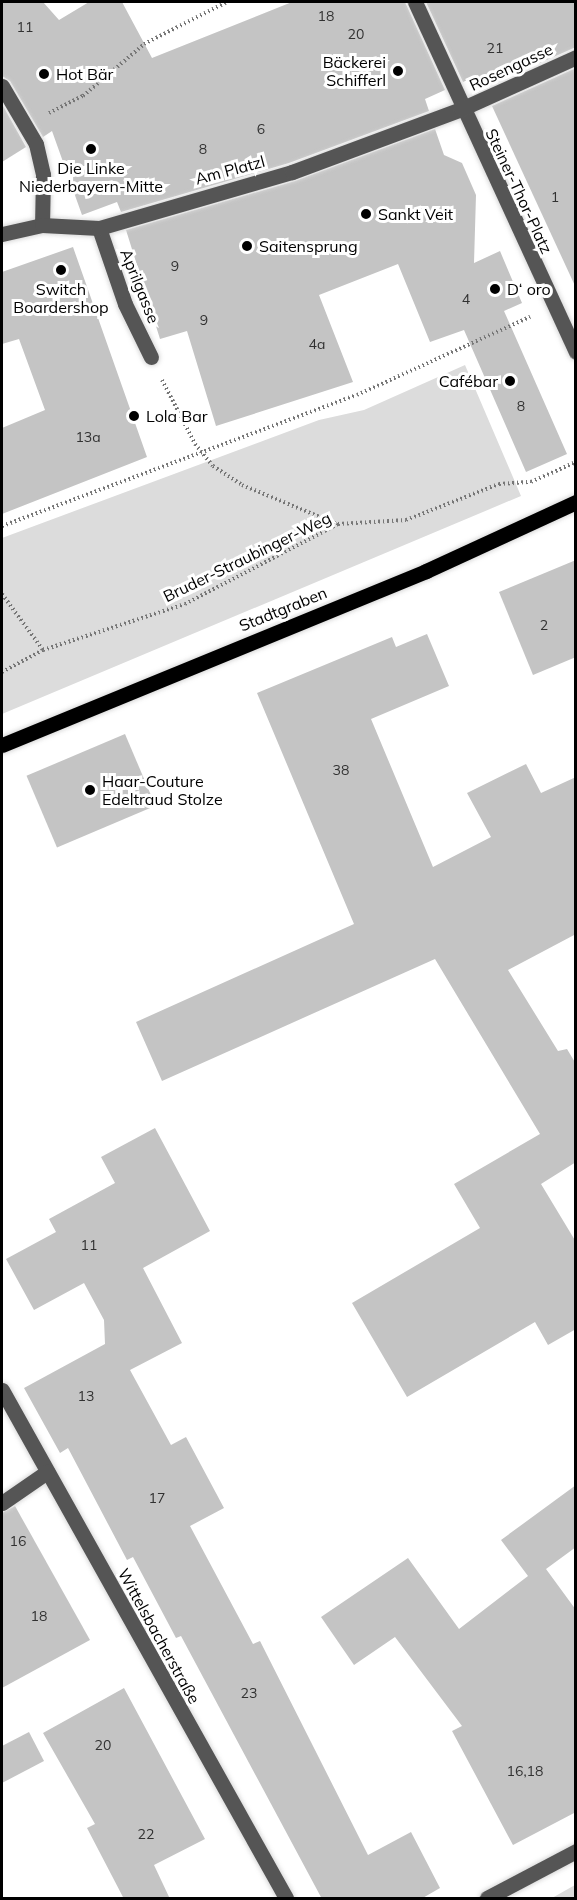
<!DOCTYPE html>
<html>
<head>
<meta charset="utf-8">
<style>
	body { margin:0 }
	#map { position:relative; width:577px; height:1900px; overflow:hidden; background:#fff; font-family:Mulish,sans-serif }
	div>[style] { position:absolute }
	.green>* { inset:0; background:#dcdcdc }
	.building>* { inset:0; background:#c4c4c4; transform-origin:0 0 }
	.path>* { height:4px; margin-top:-2px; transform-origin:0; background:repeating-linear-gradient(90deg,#777 0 1.5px,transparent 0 4.5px) }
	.roads { filter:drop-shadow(0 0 2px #dbdbdb) drop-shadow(0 0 2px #dbdbdb) }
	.minor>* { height:15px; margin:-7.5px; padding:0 7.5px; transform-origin:7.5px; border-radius:7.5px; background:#555 }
	.major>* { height:15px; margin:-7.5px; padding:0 7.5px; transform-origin:7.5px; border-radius:7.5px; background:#000 }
	.dots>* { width:16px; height:16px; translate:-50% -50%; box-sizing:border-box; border:3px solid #fff; border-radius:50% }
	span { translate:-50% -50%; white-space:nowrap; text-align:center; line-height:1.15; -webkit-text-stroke:6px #fff; paint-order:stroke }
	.number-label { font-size:14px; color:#313131 }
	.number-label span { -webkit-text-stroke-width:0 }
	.poi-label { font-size:16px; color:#000 }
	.right { translate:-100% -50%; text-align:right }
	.left { translate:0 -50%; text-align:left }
	.street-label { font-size:16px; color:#000 }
	.frame { position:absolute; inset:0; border:3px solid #000; pointer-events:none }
</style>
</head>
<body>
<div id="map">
	<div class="green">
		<div style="clip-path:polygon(465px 365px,521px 496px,2px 714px,2px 538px,319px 420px,364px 410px)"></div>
		<div style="clip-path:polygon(575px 1885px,575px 1898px,552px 1898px)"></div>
	</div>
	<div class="building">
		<div style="clip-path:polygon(2px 2px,43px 2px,59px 20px,89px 2px,122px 2px,152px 58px,292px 2px,405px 2px,445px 90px,425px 99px,429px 111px,289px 163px,121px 212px,117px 202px,82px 215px,52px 131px,43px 137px,10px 81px,2px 76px)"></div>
		<div style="clip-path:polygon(426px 2px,576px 2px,576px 47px,484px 88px,478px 75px,463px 82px)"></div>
		<div style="clip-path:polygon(576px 68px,576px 288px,492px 106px)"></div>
		<div style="clip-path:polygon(2px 104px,26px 147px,2px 162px)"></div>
		<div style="clip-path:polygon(435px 129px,444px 155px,462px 163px,476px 195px,474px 263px,500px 251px,522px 303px,504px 311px,567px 454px,526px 472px,464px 330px,430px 342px,398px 264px,319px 295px,353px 382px,216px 426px,187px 331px,160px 339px,126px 230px,295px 181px)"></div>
		<div style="clip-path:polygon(73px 247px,147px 457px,2px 514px,2px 428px,45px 410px,19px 339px,2px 344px,2px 272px)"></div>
		<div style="clip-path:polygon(576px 560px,576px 657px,533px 675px,499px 592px)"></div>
		<div style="clip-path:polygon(427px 634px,449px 686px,371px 719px,433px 867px,491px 837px,467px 793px,526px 764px,541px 793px,576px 777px,576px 934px,508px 970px,558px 1051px,567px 1049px,576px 1064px,576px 1162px,541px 1184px,576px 1242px,576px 1329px,548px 1345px,535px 1322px,407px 1397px,352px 1303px,480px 1228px,454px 1184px,540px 1134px,435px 959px,162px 1081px,136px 1022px,354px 924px,257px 693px,392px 637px,396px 647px)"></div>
		<div style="left:125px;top:734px;width:78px;height:107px;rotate:67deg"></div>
		<div style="clip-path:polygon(155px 1128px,210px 1231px,143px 1268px,182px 1343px,130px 1370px,171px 1445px,186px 1437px,224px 1508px,190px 1526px,253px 1644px,260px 1641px,368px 1855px,411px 1832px,440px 1888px,421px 1899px,322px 1899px,181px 1636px,176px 1638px,133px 1557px,127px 1560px,68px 1448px,60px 1453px,24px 1388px,105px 1344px,104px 1320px,84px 1283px,34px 1310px,6px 1259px,56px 1232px,49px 1219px,115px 1183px,101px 1157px)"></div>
		<div style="clip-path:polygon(576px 1485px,576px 1547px,546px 1569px,576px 1610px,576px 1812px,513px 1845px,452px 1731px,462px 1726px,395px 1637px,354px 1665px,321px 1617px,408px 1558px,459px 1629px,528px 1576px,501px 1540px)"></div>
		<div style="clip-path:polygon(15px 1506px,90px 1640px,2px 1688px,2px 1513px)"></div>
		<div style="clip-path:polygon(124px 1688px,205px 1839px,154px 1865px,170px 1899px,124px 1899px,87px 1828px,95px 1824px,43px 1733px)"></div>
		<div style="clip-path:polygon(29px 1732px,44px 1761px,2px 1783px,2px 1746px)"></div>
	</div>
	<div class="path">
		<div style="left:49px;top:113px;width:38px;rotate:-27deg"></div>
		<div style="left:83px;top:96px;width:80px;rotate:-40.4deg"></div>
		<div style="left:144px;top:44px;width:93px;rotate:-26.8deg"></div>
		<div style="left:162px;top:380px;width:72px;rotate:62.7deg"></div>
		<div style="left:195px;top:444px;width:28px;rotate:51deg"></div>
		<div style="left:213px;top:466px;width:35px;rotate:33deg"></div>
		<div style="left:242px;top:485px;width:103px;rotate:22.3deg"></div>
		<div style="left:2px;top:526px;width:378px;rotate:-20.3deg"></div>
		<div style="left:357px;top:395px;width:190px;rotate:-24.3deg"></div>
		<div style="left:2px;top:594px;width:69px;rotate:53.8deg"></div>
		<div style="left:2px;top:672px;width:47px;rotate:-28.2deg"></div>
		<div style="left:43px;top:650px;width:149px;rotate:-17.9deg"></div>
		<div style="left:185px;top:604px;width:173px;rotate:-27.6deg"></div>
		<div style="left:338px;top:524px;width:68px;rotate:-3.4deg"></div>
		<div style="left:406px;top:520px;width:100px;rotate:-21.2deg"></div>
		<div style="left:499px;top:484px;width:32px;rotate:-4deg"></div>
		<div style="left:531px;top:482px;width:49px;rotate:-24deg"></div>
	</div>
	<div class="roads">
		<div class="minor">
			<div style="left:415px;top:2px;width:385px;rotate:65.3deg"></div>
			<div style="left:2px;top:86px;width:67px;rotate:59.6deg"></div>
			<div style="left:36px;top:144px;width:32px;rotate:77deg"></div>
			<div style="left:43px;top:175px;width:50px;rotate:91.1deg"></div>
			<div style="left:99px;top:228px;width:80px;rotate:71.1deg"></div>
			<div style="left:125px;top:304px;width:59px;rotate:63.9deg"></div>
			<div style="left:2px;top:234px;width:41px;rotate:-12.7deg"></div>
			<div style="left:42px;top:225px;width:57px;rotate:3deg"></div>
			<div style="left:99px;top:228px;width:201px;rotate:-16.2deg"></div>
			<div style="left:292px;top:172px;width:180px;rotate:-20.4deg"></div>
			<div style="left:461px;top:109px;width:126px;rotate:-24.3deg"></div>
			<div style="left:2px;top:1390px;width:582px;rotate:60.79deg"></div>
			<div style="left:2px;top:1503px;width:55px;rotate:-34.6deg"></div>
			<div style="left:487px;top:1898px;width:101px;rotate:-27.8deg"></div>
		</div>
		<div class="major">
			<div style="left:2px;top:745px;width:458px;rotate:-22.3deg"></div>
			<div style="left:426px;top:571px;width:165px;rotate:-24.7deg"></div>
		</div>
	</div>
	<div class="dots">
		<div style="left:398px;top:71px;background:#000"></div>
		<div style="left:44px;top:74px;background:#000"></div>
		<div style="left:91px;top:149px;background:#000"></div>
		<div style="left:366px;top:214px;background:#000"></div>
		<div style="left:247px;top:246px;background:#000"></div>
		<div style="left:61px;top:270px;background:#000"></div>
		<div style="left:495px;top:289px;background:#000"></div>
		<div style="left:510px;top:381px;background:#000"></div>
		<div style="left:134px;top:416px;background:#000"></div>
		<div style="left:90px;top:790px;background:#000"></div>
	</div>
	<div class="number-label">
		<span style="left:326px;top:16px">18</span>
		<span style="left:25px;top:27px">11</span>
		<span style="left:356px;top:34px">20</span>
		<span style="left:495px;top:48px">21</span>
		<span style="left:261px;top:129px">6</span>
		<span style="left:203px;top:149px">8</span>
		<span style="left:555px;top:197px">1</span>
		<span style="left:175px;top:266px">9</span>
		<span style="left:466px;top:299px">4</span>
		<span style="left:204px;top:320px">9</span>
		<span style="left:317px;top:344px">4a</span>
		<span style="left:521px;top:406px">8</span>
		<span style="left:88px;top:437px">13a</span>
		<span style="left:544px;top:625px">2</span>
		<span style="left:341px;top:770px">38</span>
		<span style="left:89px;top:1245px">11</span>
		<span style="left:86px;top:1396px">13</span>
		<span style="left:157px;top:1498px">17</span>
		<span style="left:18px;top:1541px">16</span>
		<span style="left:39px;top:1616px">18</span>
		<span style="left:249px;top:1693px">23</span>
		<span style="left:103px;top:1745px">20</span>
		<span style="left:525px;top:1771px">16,18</span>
		<span style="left:146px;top:1834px">22</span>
	</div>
	<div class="poi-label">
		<span class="right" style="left:386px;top:71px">Bäckerei<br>Schifferl</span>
		<span class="left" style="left:56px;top:74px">Hot Bär</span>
		<span style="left:91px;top:177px">Die Linke<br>Niederbayern-Mitte</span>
		<span class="left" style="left:378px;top:214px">Sankt Veit</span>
		<span class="left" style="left:259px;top:246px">Saitensprung</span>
		<span style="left:61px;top:298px">Switch<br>Boardershop</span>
		<span class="left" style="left:507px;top:289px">D‘ oro</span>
		<span class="right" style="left:498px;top:381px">Cafébar</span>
		<span class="left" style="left:146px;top:416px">Lola Bar</span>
		<span class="left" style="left:102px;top:790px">Haar-Couture<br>Edeltraud Stolze</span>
	</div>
	<div class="street-label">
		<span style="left:511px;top:67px;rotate:-25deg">Rosengasse</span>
		<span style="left:230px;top:170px;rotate:-15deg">Am Platzl</span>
		<span style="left:519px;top:191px;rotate:65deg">Steiner-Thor-Platz</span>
		<span style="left:140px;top:286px;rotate:68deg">Aprilgasse</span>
		<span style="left:247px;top:557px;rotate:-26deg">Bruder-Straubinger-Weg</span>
		<span style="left:283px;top:609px;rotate:-22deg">Stadtgraben</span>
		<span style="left:159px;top:1636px;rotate:61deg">Wittelsbacherstraße</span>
	</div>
	<div class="frame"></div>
</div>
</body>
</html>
